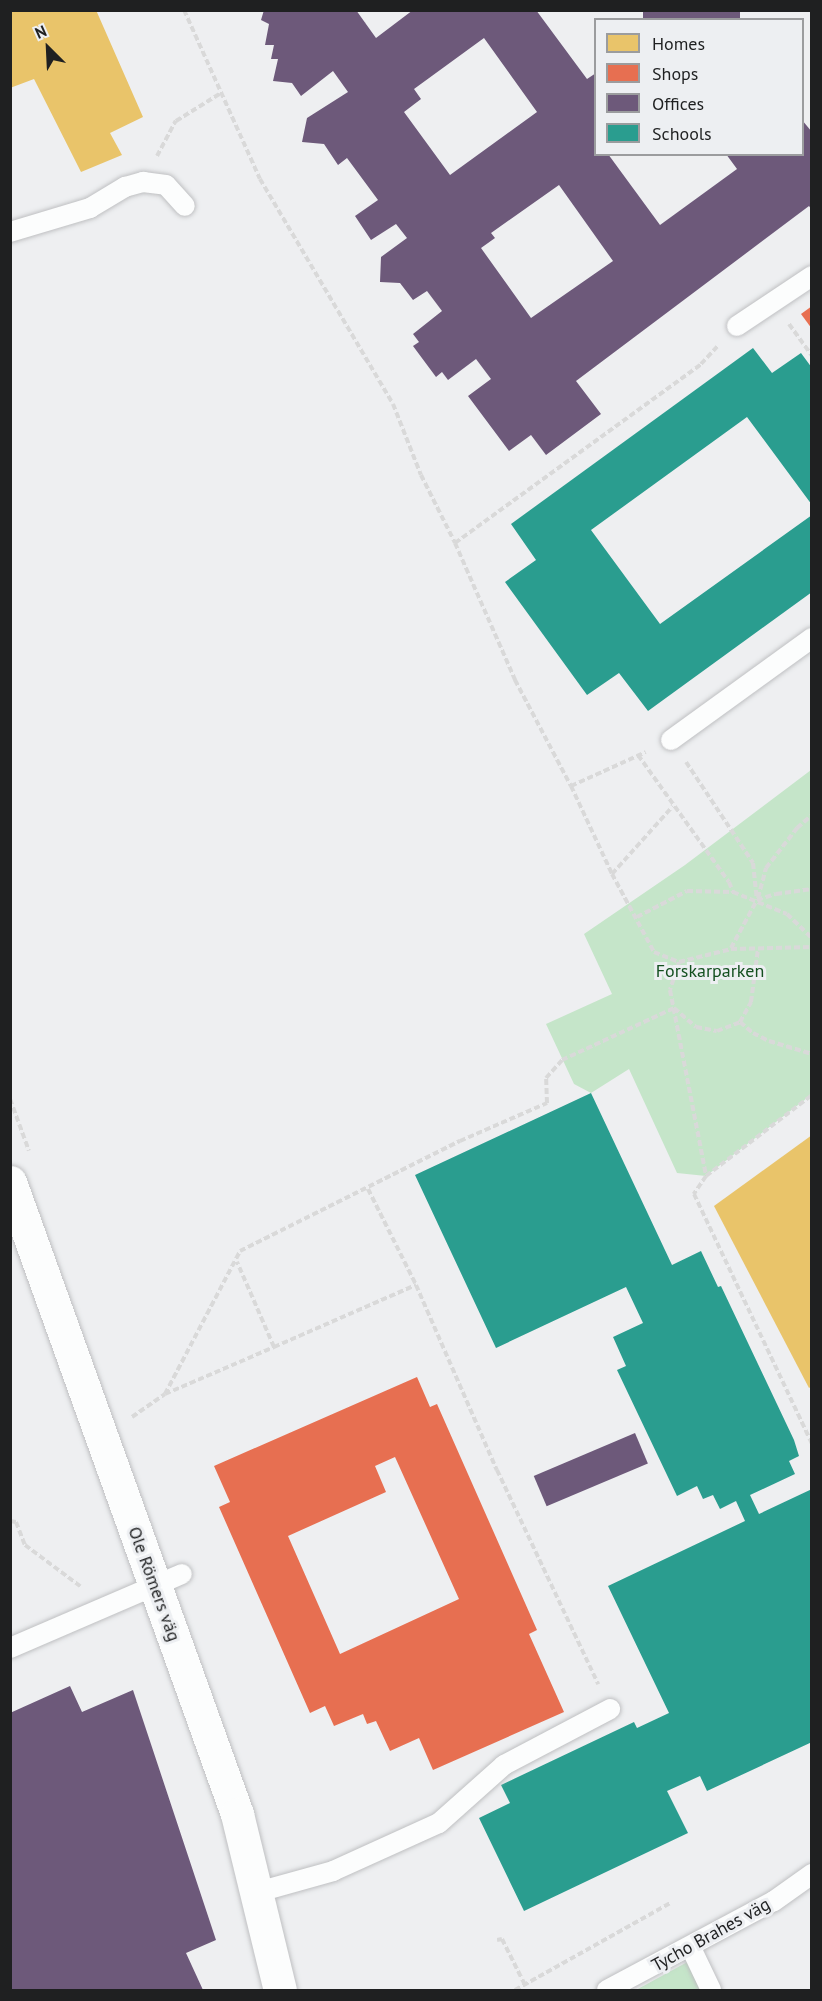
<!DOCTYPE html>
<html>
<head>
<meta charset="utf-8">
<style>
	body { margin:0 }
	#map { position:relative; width:822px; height:2001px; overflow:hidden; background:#eeeff1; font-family:"PT Sans",sans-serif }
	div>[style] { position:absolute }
	.green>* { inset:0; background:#c5e5c9 }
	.homes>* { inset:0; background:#e9c46a }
	.shops>* { inset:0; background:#e76f51 }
	.offices>* { inset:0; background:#6d597a; transform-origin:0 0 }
	.schools>* { inset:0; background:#2a9d8f }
	.path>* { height:4px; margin-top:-2px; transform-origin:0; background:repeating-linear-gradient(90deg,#d9d9d9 0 6px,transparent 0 9px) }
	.roads { filter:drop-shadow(0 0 2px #bfc0c2) drop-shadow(0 0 2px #bfc0c2) }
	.service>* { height:20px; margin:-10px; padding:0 10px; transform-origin:10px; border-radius:10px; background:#fcfdfd }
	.minor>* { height:33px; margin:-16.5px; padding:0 16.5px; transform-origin:16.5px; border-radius:16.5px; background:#fcfdfd }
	span { translate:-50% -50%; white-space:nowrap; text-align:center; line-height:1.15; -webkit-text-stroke:6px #edeff2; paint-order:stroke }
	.park-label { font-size:18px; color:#145020 }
	.street-label { font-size:18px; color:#1f2021 }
	.frame { position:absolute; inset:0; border:12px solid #1f2021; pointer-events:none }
	.legend { position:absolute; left:594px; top:18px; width:210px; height:138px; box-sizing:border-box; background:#edeff2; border:2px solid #9b9c9e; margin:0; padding:8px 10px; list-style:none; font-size:18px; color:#1f2021 }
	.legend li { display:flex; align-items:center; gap:12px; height:30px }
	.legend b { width:30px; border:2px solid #9b9c9e }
	.north { position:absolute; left:18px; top:18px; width:60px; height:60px; -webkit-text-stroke:4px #edeff2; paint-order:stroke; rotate:336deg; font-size:16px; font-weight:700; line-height:24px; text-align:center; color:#1f2021 }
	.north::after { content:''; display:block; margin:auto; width:21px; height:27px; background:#1f2021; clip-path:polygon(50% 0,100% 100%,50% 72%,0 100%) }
</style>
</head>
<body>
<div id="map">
	<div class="green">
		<div style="clip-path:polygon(811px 770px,811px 1095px,706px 1176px,677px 1173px,629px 1069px,591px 1093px,574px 1084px,546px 1024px,612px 994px,584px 934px,685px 865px)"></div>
		<div style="clip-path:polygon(702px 1954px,721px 1990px,636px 1990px)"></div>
	</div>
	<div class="homes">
		<div style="clip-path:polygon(10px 10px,96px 10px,143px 117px,110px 133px,122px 155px,81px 172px,34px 79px,10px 88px)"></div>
		<div style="clip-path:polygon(812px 1135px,812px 1386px,809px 1388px,714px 1206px)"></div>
	</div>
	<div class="shops">
		<div style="clip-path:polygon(812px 306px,812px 329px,801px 314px)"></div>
		<div style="clip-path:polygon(evenodd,417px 1377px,430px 1407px,437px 1404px,537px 1630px,529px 1634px,564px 1712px,433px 1770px,419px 1738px,390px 1751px,376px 1721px,367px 1724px,363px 1714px,334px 1726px,325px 1706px,310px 1713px,219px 1507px,230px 1502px,214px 1466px,417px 1377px,395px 1457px,459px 1599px,340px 1654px,288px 1536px,386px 1492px,375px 1466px,395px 1457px)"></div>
	</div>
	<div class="offices">
		<div style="clip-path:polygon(evenodd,264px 10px,356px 10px,376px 38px,413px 10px,536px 10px,587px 79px,596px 73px,596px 154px,608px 154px,660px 225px,737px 169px,726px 154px,802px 154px,802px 120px,812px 132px,812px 210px,809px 206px,576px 381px,601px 414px,546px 455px,531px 435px,509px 451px,468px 396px,491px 379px,476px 359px,448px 380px,442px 372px,436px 377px,413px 346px,419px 342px,413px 334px,442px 311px,427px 291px,413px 300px,400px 283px,380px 282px,381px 257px,407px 238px,396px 224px,371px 240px,355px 216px,378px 200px,347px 158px,338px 165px,324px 144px,302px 142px,307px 118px,348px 92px,333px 71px,301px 96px,292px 83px,273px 81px,278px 59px,271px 59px,274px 45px,265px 45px,269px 24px,261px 20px,264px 10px,484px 38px,537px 112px,450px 175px,404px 112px,421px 99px,414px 89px,484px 38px,264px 10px,559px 185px,613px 261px,531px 318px,481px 248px,495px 238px,491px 233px,559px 185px)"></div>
		<div style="left:643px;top:10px;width:97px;height:12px"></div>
		<div style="left:635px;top:1433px;width:33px;height:110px;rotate:67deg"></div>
		<div style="clip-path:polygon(70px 1686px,82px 1712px,133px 1690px,216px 1940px,186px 1953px,203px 1990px,10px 1990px,10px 1713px)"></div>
	</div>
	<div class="schools">
		<div style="clip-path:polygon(753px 348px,772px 373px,801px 353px,812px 368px,812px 505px,747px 417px,591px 530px,660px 624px,812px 515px,812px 592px,648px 711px,619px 673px,587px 695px,505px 582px,536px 560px,511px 524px)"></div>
		<div style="clip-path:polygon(591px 1093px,672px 1265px,701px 1251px,718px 1287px,721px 1286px,794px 1440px,799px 1456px,789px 1461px,795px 1474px,750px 1495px,759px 1514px,812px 1489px,812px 1742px,707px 1791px,700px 1776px,667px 1791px,688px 1833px,524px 1911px,479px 1818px,510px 1803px,501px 1785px,634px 1722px,637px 1728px,669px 1713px,608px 1586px,745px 1521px,736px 1501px,720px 1509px,713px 1495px,703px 1499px,697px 1486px,677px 1496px,617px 1370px,626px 1366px,613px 1337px,643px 1323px,626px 1287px,496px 1348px,415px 1175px)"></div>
	</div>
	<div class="path">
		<div style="left:184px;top:10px;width:185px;rotate:65.8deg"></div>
		<div style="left:260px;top:179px;width:261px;rotate:59.4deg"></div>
		<div style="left:393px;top:404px;width:76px;rotate:68.5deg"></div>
		<div style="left:421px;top:475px;width:76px;rotate:63.4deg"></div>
		<div style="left:455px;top:543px;width:150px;rotate:66.3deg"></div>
		<div style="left:515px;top:680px;width:120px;rotate:62.2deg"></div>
		<div style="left:571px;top:786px;width:97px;rotate:65deg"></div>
		<div style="left:612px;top:874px;width:89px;rotate:61.7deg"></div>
		<div style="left:654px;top:952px;width:27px;rotate:22deg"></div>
		<div style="left:679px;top:962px;width:29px;rotate:108deg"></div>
		<div style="left:670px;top:990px;width:189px;rotate:79deg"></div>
		<div style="left:706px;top:1176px;width:22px;rotate:124deg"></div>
		<div style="left:694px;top:1194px;width:276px;rotate:64.7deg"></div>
		<div style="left:157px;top:156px;width:40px;rotate:-62deg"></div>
		<div style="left:176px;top:121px;width:53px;rotate:-31.9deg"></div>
		<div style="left:789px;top:324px;width:39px;rotate:54deg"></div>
		<div style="left:455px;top:543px;width:304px;rotate:-36deg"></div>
		<div style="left:701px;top:364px;width:25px;rotate:-47deg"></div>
		<div style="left:638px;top:755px;width:156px;rotate:54.4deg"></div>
		<div style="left:729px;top:882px;width:11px;rotate:68deg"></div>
		<div style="left:686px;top:762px;width:121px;rotate:56.4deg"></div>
		<div style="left:753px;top:863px;width:37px;rotate:84deg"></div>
		<div style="left:571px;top:786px;width:82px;rotate:-24.4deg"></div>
		<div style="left:612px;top:874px;width:91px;rotate:-48.1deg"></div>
		<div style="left:758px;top:898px;width:31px;rotate:-75deg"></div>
		<div style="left:766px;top:868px;width:51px;rotate:-52.2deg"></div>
		<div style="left:797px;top:828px;width:20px;rotate:-41deg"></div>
		<div style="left:637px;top:917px;width:56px;rotate:-27.5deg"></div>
		<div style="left:687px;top:891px;width:46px;rotate:1.2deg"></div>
		<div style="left:733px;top:892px;width:58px;rotate:22.2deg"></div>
		<div style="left:787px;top:914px;width:35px;rotate:44deg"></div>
		<div style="left:731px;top:948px;width:55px;rotate:-61.6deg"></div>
		<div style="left:757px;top:900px;width:20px;rotate:-18deg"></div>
		<div style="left:776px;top:894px;width:36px;rotate:-8deg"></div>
		<div style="left:679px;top:962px;width:54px;rotate:-14deg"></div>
		<div style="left:731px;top:949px;width:81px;rotate:-1.4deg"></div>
		<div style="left:740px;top:1022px;width:23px;rotate:-61deg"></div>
		<div style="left:751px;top:1002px;width:53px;rotate:-82.5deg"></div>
		<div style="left:10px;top:1099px;width:55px;rotate:69.9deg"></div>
		<div style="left:706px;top:1176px;width:133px;rotate:-37.4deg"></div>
		<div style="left:368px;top:1189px;width:107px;rotate:63.4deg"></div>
		<div style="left:416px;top:1285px;width:202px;rotate:66.4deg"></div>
		<div style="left:497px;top:1470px;width:237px;rotate:64.7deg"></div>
		<div style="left:274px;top:1347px;width:155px;rotate:-23.6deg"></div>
		<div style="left:165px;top:1394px;width:119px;rotate:-23.3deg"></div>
		<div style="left:274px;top:1347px;width:93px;rotate:-113.5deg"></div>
		<div style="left:132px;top:1417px;width:40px;rotate:-34.9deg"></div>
		<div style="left:165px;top:1394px;width:161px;rotate:-62.3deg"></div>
		<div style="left:240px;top:1251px;width:246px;rotate:-26.6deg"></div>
		<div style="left:460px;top:1141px;width:95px;rotate:-23.6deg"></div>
		<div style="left:547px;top:1103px;width:25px;rotate:-92deg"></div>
		<div style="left:546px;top:1078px;width:24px;rotate:-48deg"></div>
		<div style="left:562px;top:1060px;width:123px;rotate:-24.9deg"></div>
		<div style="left:674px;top:1008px;width:29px;rotate:41deg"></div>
		<div style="left:696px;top:1027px;width:21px;rotate:11deg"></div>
		<div style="left:717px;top:1031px;width:25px;rotate:-21deg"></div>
		<div style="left:740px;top:1022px;width:17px;rotate:40deg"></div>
		<div style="left:753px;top:1033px;width:18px;rotate:27deg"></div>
		<div style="left:769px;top:1041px;width:45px;rotate:16.8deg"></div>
		<div style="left:10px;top:1521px;width:6px;rotate:9deg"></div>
		<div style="left:16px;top:1522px;width:25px;rotate:69deg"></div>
		<div style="left:25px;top:1545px;width:69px;rotate:36.7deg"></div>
		<div style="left:497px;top:1940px;width:5px;rotate:-11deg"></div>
		<div style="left:502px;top:1939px;width:51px;rotate:63.4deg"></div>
		<div style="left:515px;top:1990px;width:178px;rotate:-29.3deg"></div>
	</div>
	<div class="roads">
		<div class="service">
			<div style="left:10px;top:232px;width:84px;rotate:-16.7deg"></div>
			<div style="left:90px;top:208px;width:41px;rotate:-31deg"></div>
			<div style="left:125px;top:187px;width:19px;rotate:-16deg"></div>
			<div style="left:143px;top:182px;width:23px;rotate:7deg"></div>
			<div style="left:166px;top:185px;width:28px;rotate:48deg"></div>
			<div style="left:737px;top:326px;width:90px;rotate:-33.7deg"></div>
			<div style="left:671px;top:740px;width:174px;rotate:-35.9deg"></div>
			<div style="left:10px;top:1648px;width:187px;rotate:-23.3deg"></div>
			<div style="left:258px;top:1892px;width:78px;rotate:-15.6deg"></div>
			<div style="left:333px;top:1871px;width:116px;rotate:-24.4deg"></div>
			<div style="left:439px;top:1823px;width:87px;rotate:-41.7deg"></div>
			<div style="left:504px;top:1765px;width:120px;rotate:-27.8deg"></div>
			<div style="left:691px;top:1948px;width:47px;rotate:64.5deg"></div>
			<div style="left:607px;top:1990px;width:189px;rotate:-28.1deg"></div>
			<div style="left:774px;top:1901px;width:47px;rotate:-35.4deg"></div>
		</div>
		<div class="minor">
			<div style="left:10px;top:1182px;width:672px;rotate:70.24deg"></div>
			<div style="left:237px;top:1814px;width:181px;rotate:76.3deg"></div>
		</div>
	</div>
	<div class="park-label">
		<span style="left:710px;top:971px">Forskarparken</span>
	</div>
	<div class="street-label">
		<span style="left:154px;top:1584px;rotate:70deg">Ole Römers väg</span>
		<span style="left:711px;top:1935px;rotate:-29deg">Tycho Brahes väg</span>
	</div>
	<div class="frame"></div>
	<ul class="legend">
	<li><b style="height:16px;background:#e9c46a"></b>Homes</li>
	<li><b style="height:16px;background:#e76f51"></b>Shops</li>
	<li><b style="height:16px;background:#6d597a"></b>Offices</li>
	<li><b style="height:16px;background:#2a9d8f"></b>Schools</li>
	</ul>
	<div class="north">N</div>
</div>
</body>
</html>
